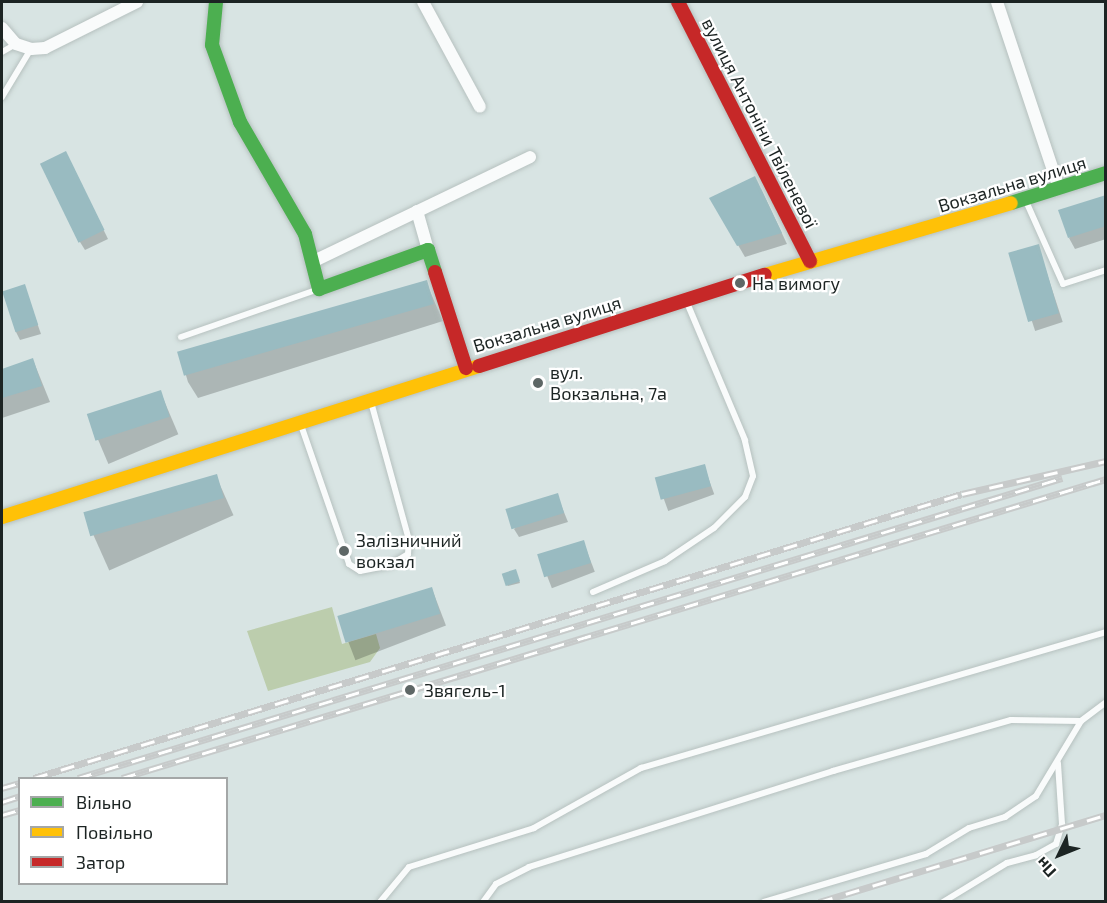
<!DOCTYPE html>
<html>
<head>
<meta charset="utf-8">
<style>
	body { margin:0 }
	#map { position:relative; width:1107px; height:903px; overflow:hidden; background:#d8e4e3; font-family:"Exo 2",sans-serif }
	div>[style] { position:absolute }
	.green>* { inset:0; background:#bccdad }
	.shadow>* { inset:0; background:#0003; transform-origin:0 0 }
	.building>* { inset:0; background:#99bbc1; transform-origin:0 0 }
	.roads { filter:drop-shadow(0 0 2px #b6c1bf) drop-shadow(0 0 2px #b6c1bf) }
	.lane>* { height:6px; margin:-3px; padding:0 3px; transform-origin:3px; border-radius:3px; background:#f9fbfb }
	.street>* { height:12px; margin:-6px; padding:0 6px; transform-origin:6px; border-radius:6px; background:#f9fbfb }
	.fast>* { height:14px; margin:-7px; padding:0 7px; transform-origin:7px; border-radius:7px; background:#4caf50 }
	.slow>* { height:14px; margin:-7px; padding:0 7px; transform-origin:7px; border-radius:7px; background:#ffc107 }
	.jam>* { height:14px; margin:-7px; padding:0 7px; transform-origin:7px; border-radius:7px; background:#c62828 }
	.rail>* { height:7px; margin-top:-3.5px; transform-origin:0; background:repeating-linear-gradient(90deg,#fff 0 14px,#c7caca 0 28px); box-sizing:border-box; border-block:2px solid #c7caca }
	.dots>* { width:16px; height:16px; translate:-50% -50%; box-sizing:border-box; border:3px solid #fff; border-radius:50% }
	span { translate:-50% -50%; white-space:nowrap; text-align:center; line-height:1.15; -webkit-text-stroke:4.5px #fff; paint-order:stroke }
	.street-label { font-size:18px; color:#1c2423 }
	.poi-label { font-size:18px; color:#1c2423 }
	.left { translate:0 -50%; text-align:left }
	.frame { position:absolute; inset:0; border:3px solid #1c2423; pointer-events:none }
	.legend { position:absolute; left:18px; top:777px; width:210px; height:108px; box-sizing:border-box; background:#fff; border:2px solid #a4a7a7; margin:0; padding:8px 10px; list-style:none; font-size:18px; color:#1c2423 }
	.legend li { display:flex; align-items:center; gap:12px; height:30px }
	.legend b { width:30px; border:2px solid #a4a7a7 }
	.north { position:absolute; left:1029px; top:825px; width:60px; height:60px; -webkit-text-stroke:4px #fff; paint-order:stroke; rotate:227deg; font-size:16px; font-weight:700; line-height:24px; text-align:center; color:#1c2423 }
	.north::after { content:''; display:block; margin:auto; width:21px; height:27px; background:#1c2423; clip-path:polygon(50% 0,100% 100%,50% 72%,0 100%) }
</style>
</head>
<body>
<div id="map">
	<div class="green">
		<div style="clip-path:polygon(332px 607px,342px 644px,376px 634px,380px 648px,370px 662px,268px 691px,247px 631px)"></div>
	</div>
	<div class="shadow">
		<div style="clip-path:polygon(70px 161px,108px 239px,85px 250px,80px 242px)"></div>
		<div style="clip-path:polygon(761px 189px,787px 244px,745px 257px,711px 199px)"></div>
		<div style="clip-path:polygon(1106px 196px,1106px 239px,1075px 249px,1069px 238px)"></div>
		<div style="left:1038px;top:246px;width:80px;height:29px;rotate:72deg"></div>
		<div style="clip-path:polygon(426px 282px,443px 321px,198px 398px,188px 382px,181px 359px)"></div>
		<div style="clip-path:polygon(24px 286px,41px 334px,20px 340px,16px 332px)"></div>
		<div style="clip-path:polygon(33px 360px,50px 402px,2px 418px,2px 370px)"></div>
		<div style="left:160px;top:391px;width:47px;height:76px;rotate:67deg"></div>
		<div style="left:704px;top:466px;width:30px;height:49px;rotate:70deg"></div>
		<div style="left:216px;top:476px;width:43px;height:136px;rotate:66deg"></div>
		<div style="clip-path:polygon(557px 495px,568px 522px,519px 537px,514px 529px)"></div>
		<div style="left:583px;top:541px;width:33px;height:46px;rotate:69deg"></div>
		<div style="clip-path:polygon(516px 572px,520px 583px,508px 586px,506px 584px)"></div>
		<div style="left:432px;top:589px;width:39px;height:97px;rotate:69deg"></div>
	</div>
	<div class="building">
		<div style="left:66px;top:151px;width:88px;height:29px;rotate:64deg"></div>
		<div style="clip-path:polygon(755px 176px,782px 233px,737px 246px,709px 198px)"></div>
		<div style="clip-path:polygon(1106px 195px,1106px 226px,1068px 238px,1058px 210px)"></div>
		<div style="left:1039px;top:244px;width:72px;height:32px;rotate:74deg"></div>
		<div style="left:427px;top:280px;width:25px;height:260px;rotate:74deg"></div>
		<div style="left:25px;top:284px;width:43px;height:24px;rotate:72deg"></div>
		<div style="clip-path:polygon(33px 358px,42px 386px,2px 398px,2px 369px)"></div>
		<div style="left:161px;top:390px;width:28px;height:78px;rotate:72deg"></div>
		<div style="left:705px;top:464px;width:23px;height:52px;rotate:75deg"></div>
		<div style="left:217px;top:474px;width:25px;height:139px;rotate:74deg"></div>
		<div style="left:558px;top:493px;width:21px;height:55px;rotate:73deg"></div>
		<div style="left:584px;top:540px;width:24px;height:49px;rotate:73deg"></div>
		<div style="left:516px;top:569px;width:13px;height:15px;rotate:72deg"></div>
		<div style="left:432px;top:587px;width:28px;height:99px;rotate:73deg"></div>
	</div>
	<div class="roads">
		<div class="lane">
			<div style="left:2px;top:52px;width:16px;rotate:-30deg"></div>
			<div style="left:2px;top:97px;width:56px;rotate:-58.9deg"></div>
			<div style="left:1025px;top:199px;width:93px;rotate:65.9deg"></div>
			<div style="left:1063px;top:284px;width:45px;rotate:-18deg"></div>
			<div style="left:181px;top:337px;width:146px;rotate:-19.2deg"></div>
			<div style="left:301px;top:425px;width:147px;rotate:70.9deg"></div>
			<div style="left:349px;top:564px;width:13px;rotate:32deg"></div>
			<div style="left:360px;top:571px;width:31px;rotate:-11deg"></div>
			<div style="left:390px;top:565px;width:21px;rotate:-31deg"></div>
			<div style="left:408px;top:554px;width:14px;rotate:-86deg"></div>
			<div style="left:409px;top:540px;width:143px;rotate:-105.4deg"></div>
			<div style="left:593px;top:592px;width:78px;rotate:-23.3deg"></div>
			<div style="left:665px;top:561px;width:59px;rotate:-34deg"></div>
			<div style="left:714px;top:528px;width:44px;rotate:-45deg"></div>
			<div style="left:745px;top:497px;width:22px;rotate:-69deg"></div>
			<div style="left:753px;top:476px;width:37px;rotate:-103deg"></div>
			<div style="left:745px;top:440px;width:152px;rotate:-112.9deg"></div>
			<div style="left:380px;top:902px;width:45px;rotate:-50.4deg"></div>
			<div style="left:409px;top:867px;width:131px;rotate:-17.3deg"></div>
			<div style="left:534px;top:828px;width:123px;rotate:-29.3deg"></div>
			<div style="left:641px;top:768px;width:484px;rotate:-16.3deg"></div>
			<div style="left:483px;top:902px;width:22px;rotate:-54deg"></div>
			<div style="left:496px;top:884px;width:37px;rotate:-27deg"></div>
			<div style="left:529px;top:867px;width:319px;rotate:-17.5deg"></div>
			<div style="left:833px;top:771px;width:185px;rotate:-16deg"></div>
			<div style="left:1011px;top:720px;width:70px;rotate:0.8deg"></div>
			<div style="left:764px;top:902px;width:169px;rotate:-16.5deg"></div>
			<div style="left:926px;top:854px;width:50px;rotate:-31.2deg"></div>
			<div style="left:969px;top:828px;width:38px;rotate:-17deg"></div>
			<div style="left:1005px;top:817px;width:37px;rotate:-34deg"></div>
			<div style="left:1036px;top:796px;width:87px;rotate:-59deg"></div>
			<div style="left:1081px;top:721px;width:31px;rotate:-37deg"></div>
			<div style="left:943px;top:902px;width:75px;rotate:-31.4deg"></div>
			<div style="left:1007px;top:863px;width:30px;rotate:-15deg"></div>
			<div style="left:1036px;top:855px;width:23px;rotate:-29deg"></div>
			<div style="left:1056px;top:844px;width:21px;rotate:-73deg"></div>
			<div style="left:1062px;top:824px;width:61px;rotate:-93.8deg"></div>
		</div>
		<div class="street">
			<div style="left:423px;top:2px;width:119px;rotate:61.5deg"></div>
			<div style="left:997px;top:2px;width:196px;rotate:71.6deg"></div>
			<div style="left:2px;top:28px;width:21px;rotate:49deg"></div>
			<div style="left:16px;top:44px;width:16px;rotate:18deg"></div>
			<div style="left:31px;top:49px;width:14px;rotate:-4deg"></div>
			<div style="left:45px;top:48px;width:103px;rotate:-26.6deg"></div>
			<div style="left:417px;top:211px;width:41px;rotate:74.2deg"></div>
			<div style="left:312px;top:262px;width:242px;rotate:-25.7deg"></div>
		</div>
		<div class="fast">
			<div style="left:216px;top:2px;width:43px;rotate:95.3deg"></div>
			<div style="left:212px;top:45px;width:82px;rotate:70deg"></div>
			<div style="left:240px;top:122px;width:129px;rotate:59.9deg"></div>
			<div style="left:305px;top:234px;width:57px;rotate:75.7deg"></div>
			<div style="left:319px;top:289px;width:116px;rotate:-19.7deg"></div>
			<div style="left:428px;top:250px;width:23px;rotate:72deg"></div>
			<div style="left:1011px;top:203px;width:100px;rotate:-17.5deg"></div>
		</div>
		<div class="slow">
			<div style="left:765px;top:275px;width:256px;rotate:-16.3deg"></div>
			<div style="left:2px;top:517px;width:500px;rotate:-17.57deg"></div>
		</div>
		<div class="jam">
			<div style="left:678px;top:2px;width:291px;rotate:63deg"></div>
			<div style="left:435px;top:272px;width:101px;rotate:72.1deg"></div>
			<div style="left:479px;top:366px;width:300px;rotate:-17.7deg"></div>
		</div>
	</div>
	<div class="rail">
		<div style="left:34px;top:778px;width:970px;rotate:-17.02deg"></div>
		<div style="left:962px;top:494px;width:148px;rotate:-12.9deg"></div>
		<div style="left:78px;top:778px;width:1029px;rotate:-16.96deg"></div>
		<div style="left:122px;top:778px;width:1028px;rotate:-16.9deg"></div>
		<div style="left:2px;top:788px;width:19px;rotate:-16deg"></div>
		<div style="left:2px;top:802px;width:19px;rotate:-18deg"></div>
		<div style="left:2px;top:815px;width:19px;rotate:-16deg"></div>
		<div style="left:819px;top:902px;width:300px;rotate:-16.9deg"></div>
	</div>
	<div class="dots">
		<div style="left:740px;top:283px;background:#5e6766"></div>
		<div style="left:538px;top:383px;background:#5e6766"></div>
		<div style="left:344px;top:551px;background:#5e6766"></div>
		<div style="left:410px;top:690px;background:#5e6766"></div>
	</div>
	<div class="street-label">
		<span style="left:760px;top:123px;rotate:63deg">вулиця Антоніни Твіленевої</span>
		<span style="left:1012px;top:184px;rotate:-17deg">Вокзальна вулиця</span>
		<span style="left:547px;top:324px;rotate:-17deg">Вокзальна вулиця</span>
	</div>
	<div class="poi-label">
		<span class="left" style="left:752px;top:283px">На вимогу</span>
		<span class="left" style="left:550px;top:383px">вул.<br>Вокзальна, 7а</span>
		<span class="left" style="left:356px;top:551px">Залізничний<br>вокзал</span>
		<span class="left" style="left:424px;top:690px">Звягель-1</span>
	</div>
	<div class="frame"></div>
	<ul class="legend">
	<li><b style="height:8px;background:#4caf50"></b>Вільно</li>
	<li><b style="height:8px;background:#ffc107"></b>Повільно</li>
	<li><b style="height:8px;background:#c62828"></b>Затор</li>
	</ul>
	<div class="north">Пн</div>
</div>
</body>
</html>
